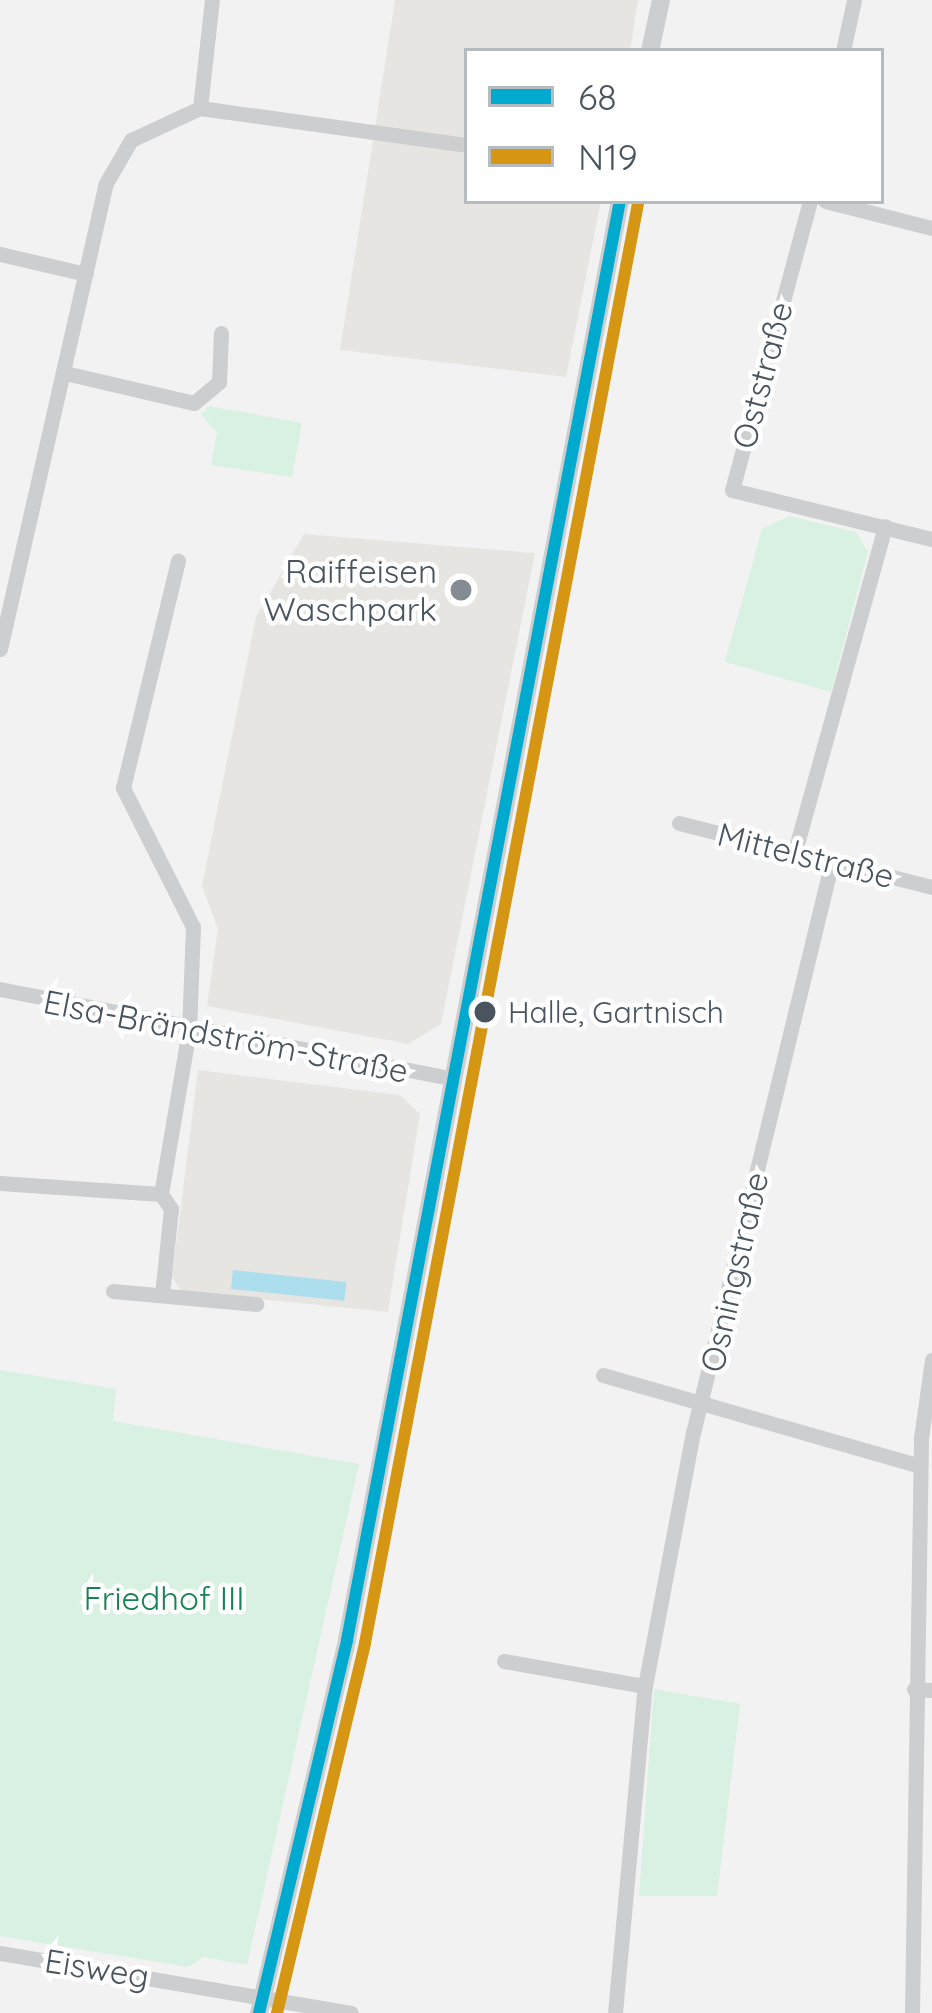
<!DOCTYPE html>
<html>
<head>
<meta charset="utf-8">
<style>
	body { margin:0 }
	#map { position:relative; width:932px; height:2013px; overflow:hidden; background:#f3f2f2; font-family:Quicksand,sans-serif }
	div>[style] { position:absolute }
	.commercial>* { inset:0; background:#e6e5e1 }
	.green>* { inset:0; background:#d8f1e2 }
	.water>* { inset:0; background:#addeee; transform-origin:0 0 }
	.minor>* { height:15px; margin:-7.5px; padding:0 7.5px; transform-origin:7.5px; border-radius:7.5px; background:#ccced0 }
	.tertiary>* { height:18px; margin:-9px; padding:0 9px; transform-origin:9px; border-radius:9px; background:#ccced0 }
	.bus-1>* { height:12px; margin:-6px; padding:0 6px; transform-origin:6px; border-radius:6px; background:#00a9ce }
	.bus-2>* { height:12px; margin:-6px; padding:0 6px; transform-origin:6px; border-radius:6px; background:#d49613 }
	.dots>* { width:33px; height:33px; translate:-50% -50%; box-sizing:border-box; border:6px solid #fff; border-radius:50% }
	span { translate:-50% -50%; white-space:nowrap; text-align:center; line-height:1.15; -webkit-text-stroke:9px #fff; paint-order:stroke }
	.bus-label { font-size:30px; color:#49545f }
	.left { translate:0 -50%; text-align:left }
	.street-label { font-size:33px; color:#49545f }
	.poi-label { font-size:33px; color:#49545f }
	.right { translate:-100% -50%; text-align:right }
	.park-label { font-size:33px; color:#188251 }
	.legend { position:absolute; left:464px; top:48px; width:420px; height:156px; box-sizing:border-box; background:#fff; border:3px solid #b6bbbf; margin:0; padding:15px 21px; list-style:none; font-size:36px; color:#49545f }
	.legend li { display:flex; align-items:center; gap:24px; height:60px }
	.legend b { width:60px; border:3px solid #b6bbbf }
</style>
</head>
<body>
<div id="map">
	<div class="commercial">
		<div style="clip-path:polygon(395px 0,638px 0,630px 51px,467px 51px,467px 201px,601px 201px,566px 377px,340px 350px)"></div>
		<div style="clip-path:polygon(304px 534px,535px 553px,441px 1024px,408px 1044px,207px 1006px,218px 929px,202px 886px,256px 617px)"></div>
		<div style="clip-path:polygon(198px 1070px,400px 1095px,420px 1114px,388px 1312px,181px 1291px,172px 1277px)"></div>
	</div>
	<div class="green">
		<div style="clip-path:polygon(209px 406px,302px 423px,292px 477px,211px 465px,217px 433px,201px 414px)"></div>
		<div style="clip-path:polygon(789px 516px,856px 532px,868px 552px,831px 692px,725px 662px,762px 529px)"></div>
		<div style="clip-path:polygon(0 1370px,116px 1389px,113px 1421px,359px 1464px,247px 1965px,204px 1957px,188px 1967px,0 1936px)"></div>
		<div style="clip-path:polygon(654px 1689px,740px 1704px,717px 1896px,639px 1896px)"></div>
	</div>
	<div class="water">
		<div style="left:233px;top:1270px;width:114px;height:19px;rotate:6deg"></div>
	</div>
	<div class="minor">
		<div style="left:843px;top:51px;width:52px;rotate:-77.8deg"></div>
		<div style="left:200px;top:108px;width:109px;rotate:-83.7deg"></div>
		<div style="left:810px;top:201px;width:299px;rotate:105.1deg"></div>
		<div style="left:732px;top:490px;width:206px;rotate:13.8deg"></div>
		<div style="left:825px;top:201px;width:110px;rotate:14.2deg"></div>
		<div style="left:0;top:254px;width:88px;rotate:13.1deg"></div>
		<div style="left:65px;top:373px;width:132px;rotate:13.1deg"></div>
		<div style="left:194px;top:403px;width:33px;rotate:-40deg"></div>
		<div style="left:219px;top:382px;width:49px;rotate:-87.7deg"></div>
		<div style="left:0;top:649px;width:476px;rotate:-77.2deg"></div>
		<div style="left:105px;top:185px;width:52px;rotate:-60deg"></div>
		<div style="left:131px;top:140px;width:76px;rotate:-24.9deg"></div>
		<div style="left:200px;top:108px;width:270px;rotate:7.9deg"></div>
		<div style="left:679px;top:823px;width:261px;rotate:14.2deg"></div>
		<div style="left:795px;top:851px;width:337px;rotate:-74.5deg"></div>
		<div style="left:0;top:989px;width:462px;rotate:11.2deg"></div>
		<div style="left:0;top:1183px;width:161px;rotate:3.9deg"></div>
		<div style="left:161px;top:1194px;width:165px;rotate:-80.3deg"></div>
		<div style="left:189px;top:1031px;width:104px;rotate:-87.8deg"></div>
		<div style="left:193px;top:927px;width:156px;rotate:-116.7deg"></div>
		<div style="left:123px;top:788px;width:234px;rotate:-76.4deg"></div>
		<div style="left:161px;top:1194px;width:18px;rotate:56deg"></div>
		<div style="left:171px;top:1209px;width:86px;rotate:96deg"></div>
		<div style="left:113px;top:1291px;width:144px;rotate:5.2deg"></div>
		<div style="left:603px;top:1375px;width:330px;rotate:16deg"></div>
		<div style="left:504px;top:1661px;width:143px;rotate:10.1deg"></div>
		<div style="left:914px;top:1689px;width:18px;rotate:3deg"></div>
		<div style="left:0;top:1953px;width:356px;rotate:9.7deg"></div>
		<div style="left:615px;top:2013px;width:328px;rotate:-84.8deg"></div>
		<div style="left:645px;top:1686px;width:258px;rotate:-79.3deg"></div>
		<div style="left:693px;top:1433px;width:589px;rotate:-76.34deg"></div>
		<div style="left:912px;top:2013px;width:575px;rotate:-89.1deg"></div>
		<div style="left:921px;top:1438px;width:79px;rotate:-82deg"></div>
	</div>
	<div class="tertiary">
		<div style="left:650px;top:51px;width:52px;rotate:-77.8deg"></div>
		<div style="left:259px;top:2013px;width:383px;rotate:-76.7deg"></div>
		<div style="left:347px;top:1640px;width:1465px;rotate:-79.26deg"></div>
	</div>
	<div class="bus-1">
		<div style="left:259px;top:2013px;width:383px;rotate:-76.7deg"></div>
		<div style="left:347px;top:1640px;width:1465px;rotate:-79.26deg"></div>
	</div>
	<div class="bus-2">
		<div style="left:277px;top:2013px;width:380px;rotate:-76.6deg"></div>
		<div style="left:365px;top:1643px;width:1465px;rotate:-79.26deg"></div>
	</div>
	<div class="dots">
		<div style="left:461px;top:590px;background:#848b92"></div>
		<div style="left:485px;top:1012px;background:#49545f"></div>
	</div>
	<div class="bus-label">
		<span class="left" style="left:508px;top:1012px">Halle, Gartnisch</span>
	</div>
	<div class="street-label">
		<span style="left:762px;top:375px;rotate:-75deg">Oststraße</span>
		<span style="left:806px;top:855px;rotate:14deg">Mittelstraße</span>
		<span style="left:226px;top:1036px;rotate:11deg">Elsa-Brändström-Straße</span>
		<span style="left:734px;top:1272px;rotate:-77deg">Osningstraße</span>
		<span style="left:97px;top:1968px;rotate:9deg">Eisweg</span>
	</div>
	<div class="poi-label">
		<span class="right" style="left:437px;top:590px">Raiffeisen<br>Waschpark</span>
	</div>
	<div class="park-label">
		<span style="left:164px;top:1598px">Friedhof III</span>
	</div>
	<ul class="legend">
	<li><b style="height:15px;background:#00a9ce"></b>68</li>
	<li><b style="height:15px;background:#d49613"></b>N19</li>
	</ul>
</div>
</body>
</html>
